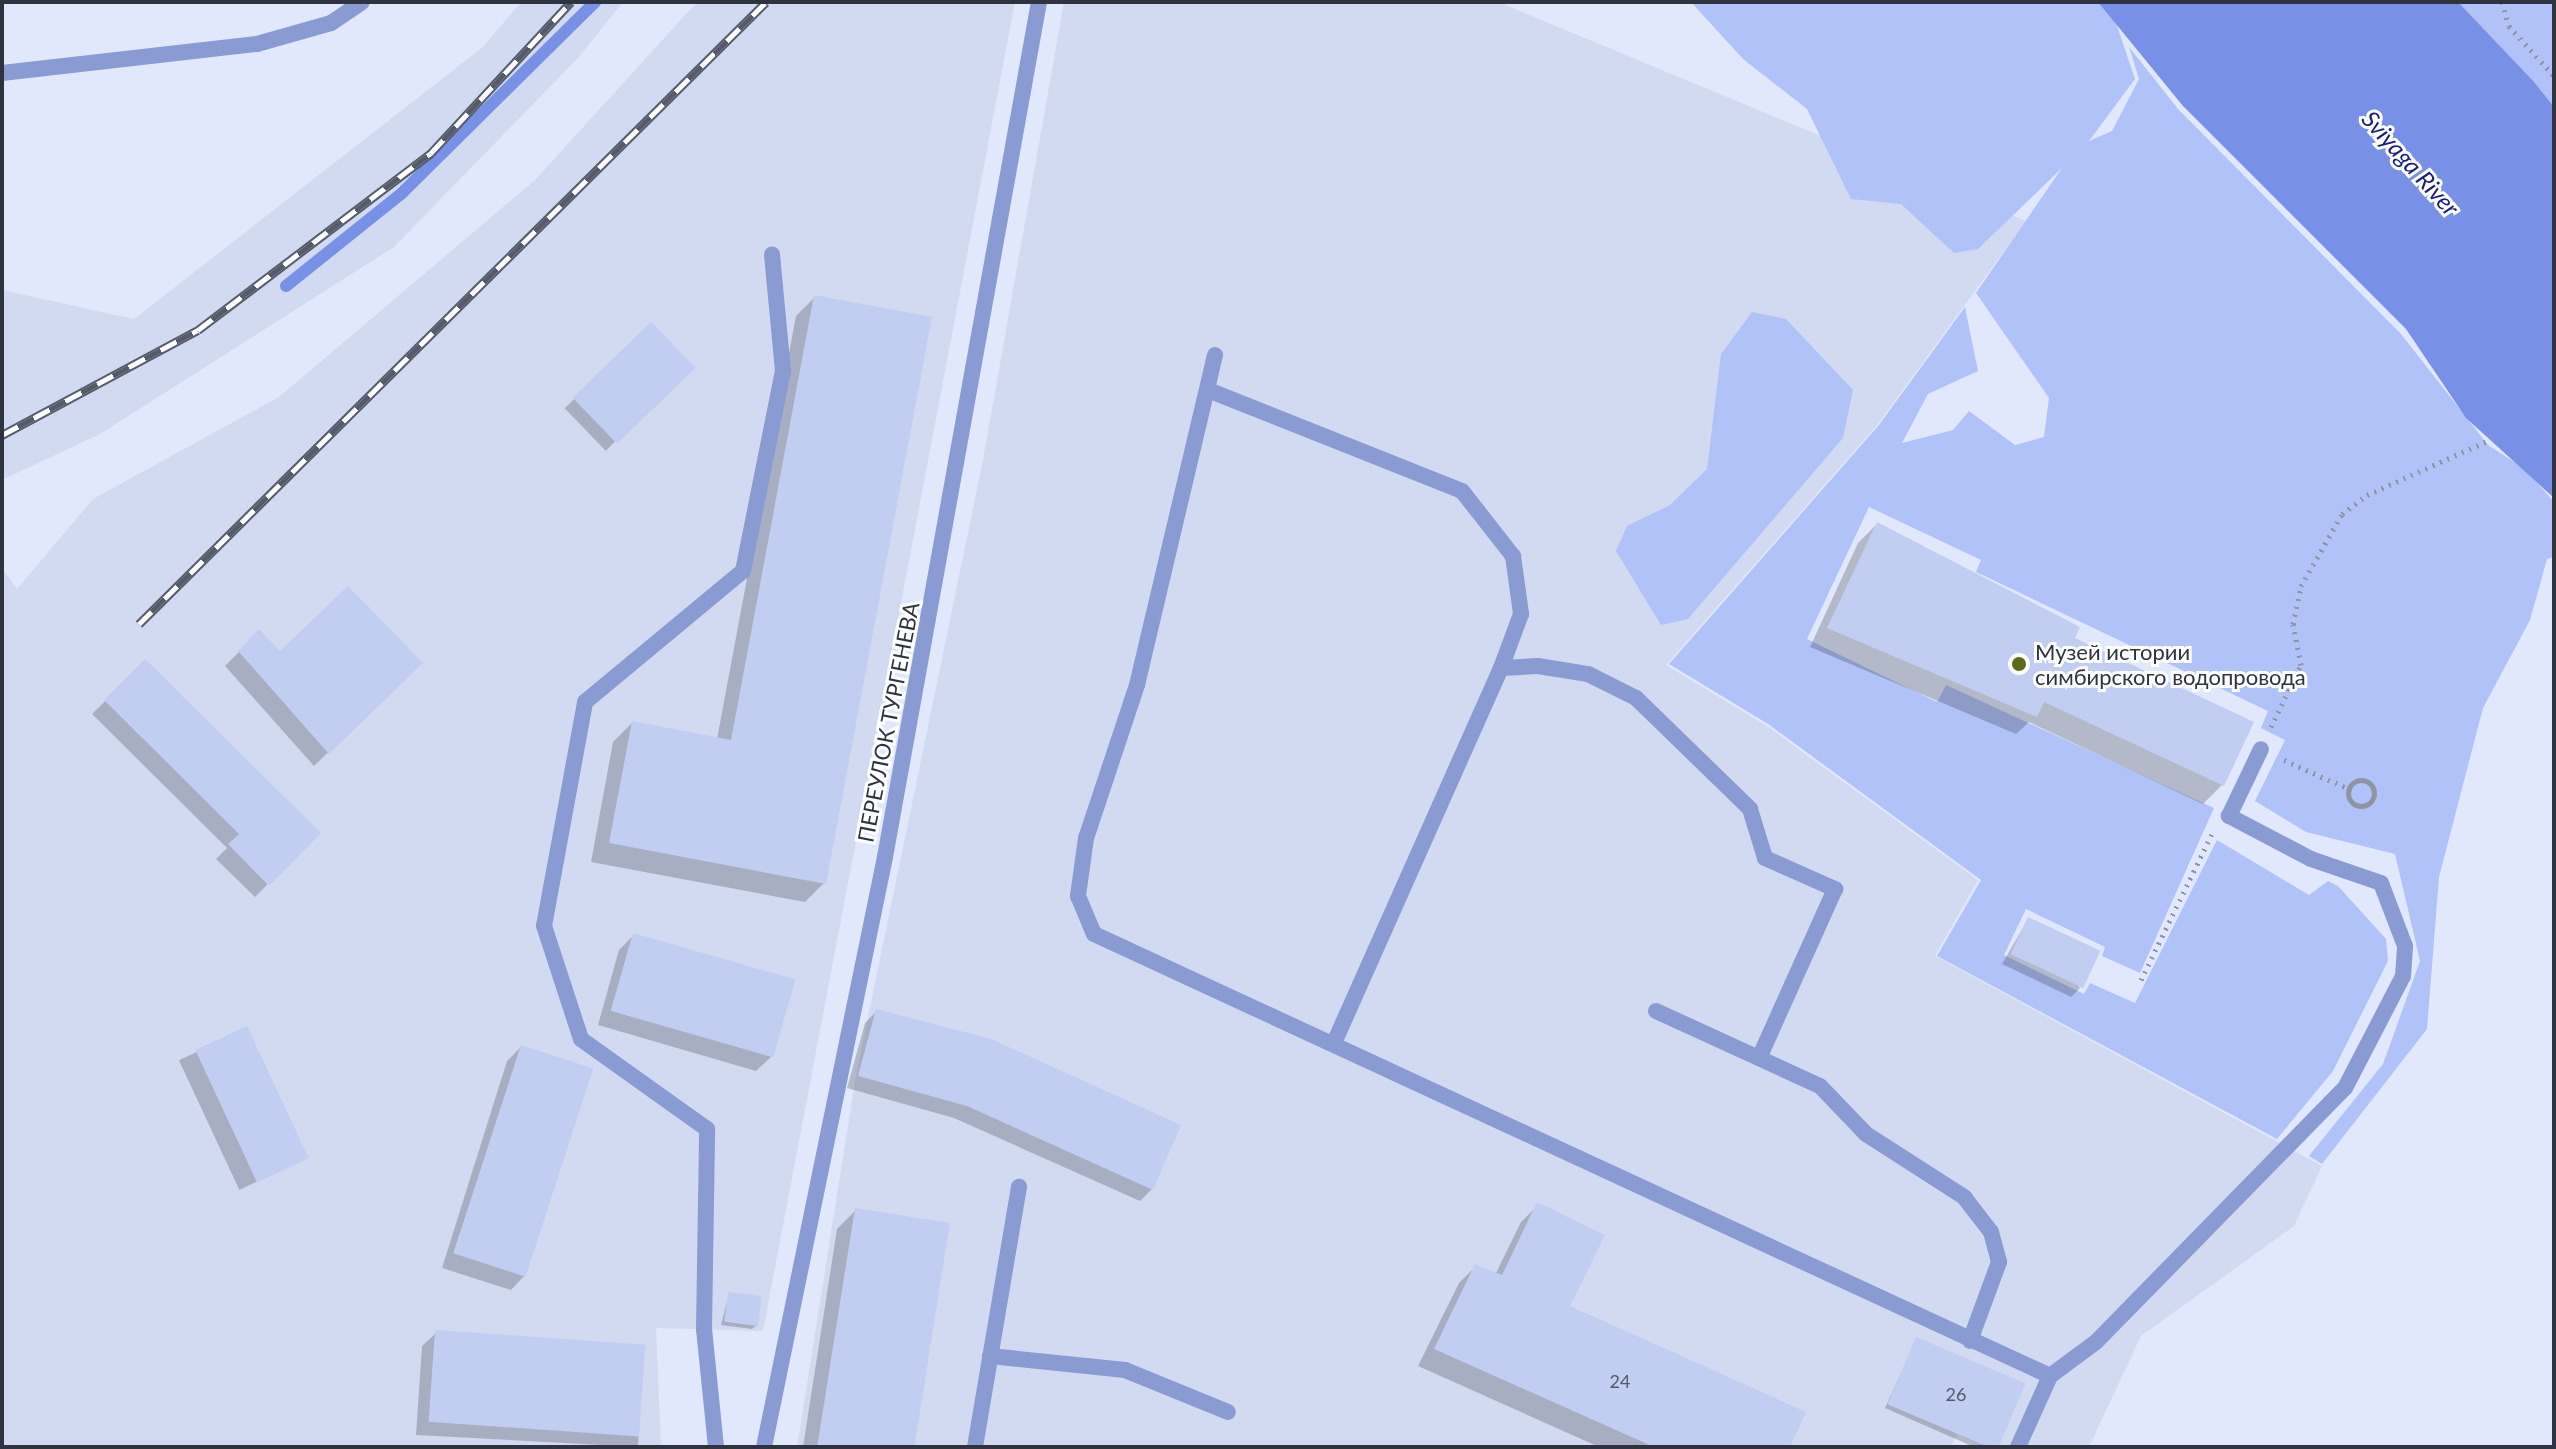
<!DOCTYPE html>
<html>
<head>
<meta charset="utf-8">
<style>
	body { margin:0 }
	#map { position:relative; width:2556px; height:1449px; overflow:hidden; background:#e1e8fc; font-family:Lato,sans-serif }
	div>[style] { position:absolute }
	.built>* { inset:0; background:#d2daf2 }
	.green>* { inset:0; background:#b1c2f8 }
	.water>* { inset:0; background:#7890e5 }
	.shadow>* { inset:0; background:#0003; transform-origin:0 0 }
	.stream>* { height:12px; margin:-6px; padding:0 6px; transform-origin:6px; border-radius:6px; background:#7890e5 }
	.building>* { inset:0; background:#c1cdf1; transform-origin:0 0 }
	.path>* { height:5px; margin-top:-2.5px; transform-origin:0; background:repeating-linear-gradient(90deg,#8f94a5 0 2px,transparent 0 8px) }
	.path>.ring { margin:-2.5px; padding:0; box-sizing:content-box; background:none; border:5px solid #8f94a5; border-radius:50% }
	.service>* { height:16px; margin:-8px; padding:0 8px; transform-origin:8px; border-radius:8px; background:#8a9bd4 }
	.rail>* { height:9px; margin-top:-4.5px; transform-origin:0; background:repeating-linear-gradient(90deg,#fff 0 18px,#565b6a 0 36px); box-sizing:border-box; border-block:2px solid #565b6a }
	.dots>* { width:22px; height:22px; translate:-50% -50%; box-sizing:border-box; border:4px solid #fff; border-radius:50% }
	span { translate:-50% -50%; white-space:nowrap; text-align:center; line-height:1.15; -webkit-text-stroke:6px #fff; paint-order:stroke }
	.number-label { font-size:18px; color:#545a6c }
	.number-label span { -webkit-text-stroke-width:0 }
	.poi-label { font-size:22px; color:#2f3340 }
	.left { translate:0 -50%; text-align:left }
	.street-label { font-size:22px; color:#2f3340 }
	.water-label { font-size:24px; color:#191d7f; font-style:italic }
	.frame { position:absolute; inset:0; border:4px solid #2f3340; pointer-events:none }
</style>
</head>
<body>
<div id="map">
	<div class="built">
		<div style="clip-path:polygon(521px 2px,623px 2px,578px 58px,394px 247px,100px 434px,2px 480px,2px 290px,134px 319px,483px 47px)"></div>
		<div style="clip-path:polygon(697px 2px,1015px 2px,763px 1331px,656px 1328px,661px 1447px,2px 1447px,2px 568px,17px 589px,93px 499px,279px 397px,535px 180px)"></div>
		<div style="clip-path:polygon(1064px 2px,1498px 2px,2026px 221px,1878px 424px,1666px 665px,1767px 726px,1978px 880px,1935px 956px,2322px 1166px,2294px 1226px,2141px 1336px,2089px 1447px,1986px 1447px,1957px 1434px,1951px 1447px,797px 1447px,856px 1075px,983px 460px)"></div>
	</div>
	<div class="green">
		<div style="clip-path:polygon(1691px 2px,2109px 2px,2135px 79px,2089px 141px,2112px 131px,2139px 79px,2129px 47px,2178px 109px,2401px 334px,2488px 445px,2525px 469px,2554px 502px,2554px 557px,2547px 559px,2530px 620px,2483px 708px,2439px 877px,2427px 1029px,2322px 1164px,2309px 1156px,2383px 1064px,2420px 961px,2395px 854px,2306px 832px,2255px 801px,2285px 740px,2261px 728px,2268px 711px,1976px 572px,1981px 560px,1869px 507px,1807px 639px,1937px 702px,1946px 685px,2214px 808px,2140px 973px,2102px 956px,2105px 947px,2026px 909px,2004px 955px,2084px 994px,2090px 983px,2135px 1003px,2217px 840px,2309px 895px,2328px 881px,2338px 886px,2386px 939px,2388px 961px,2333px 1071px,2277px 1139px,1937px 956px,1981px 880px,1768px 724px,1669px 664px,1879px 425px,1965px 307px,1978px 371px,1928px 394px,1902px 443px,1953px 430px,1969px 411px,2015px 445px,2044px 437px,2049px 398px,1976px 293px,2062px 168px,1978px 249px,1954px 253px,1901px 204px,1851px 199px,1807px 109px,1743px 59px)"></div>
		<div style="clip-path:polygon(2435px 2px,2554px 2px,2554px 107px,2465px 10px)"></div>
		<div style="clip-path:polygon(1752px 312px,1786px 319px,1853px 390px,1843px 438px,1688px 619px,1661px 625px,1616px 551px,1627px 526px,1670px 505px,1707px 469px,1721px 354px)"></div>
	</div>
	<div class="water">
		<div style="clip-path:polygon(2098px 2px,2458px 2px,2534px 82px,2554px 107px,2554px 498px,2466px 418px,2406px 329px,2183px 106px)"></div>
	</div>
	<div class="shadow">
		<div style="clip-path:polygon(815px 297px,824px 883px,805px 902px,591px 862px,613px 742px,632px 723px,717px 739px,796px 316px)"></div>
		<div style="left:651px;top:325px;width:59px;height:120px;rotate:46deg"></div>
		<div style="clip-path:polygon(1877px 524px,2072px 639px,2251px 723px,2222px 785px,2203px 804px,2029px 722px,2016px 734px,1810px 647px,1858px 543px)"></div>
		<div style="clip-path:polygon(259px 632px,280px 654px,420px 663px,314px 766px,225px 666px)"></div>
		<div style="clip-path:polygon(145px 662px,318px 833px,255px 897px,216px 859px,227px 848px,92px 714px)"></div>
		<div style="clip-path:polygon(2028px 919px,2080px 988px,2071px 997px,2002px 964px)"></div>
		<div style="clip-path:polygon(634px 935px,771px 1057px,756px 1071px,598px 1025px,619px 950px)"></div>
		<div style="clip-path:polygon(877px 1011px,1152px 1189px,1140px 1201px,954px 1118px,847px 1088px,865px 1023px)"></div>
		<div style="left:246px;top:1029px;width:143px;height:74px;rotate:65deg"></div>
		<div style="clip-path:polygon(521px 1047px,525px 1275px,511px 1290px,442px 1268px,507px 1061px)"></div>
		<div style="clip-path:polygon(1538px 1205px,1568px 1307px,1788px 1447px,1599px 1447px,1418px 1366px,1459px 1283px,1476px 1266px,1495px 1275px,1521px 1222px)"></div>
		<div style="clip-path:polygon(856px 1210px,913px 1447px,803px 1447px,837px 1229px)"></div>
		<div style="clip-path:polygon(729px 1294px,757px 1325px,752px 1329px,721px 1325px)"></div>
		<div style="clip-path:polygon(436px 1333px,644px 1346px,638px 1447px,416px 1435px,422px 1346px)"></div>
		<div style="clip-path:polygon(1917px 1339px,2022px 1385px,1996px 1447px,1974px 1447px,1885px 1408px)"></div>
	</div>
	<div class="stream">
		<div style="left:286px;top:286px;width:149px;rotate:-38.7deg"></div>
		<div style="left:402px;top:193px;width:272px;rotate:-44.7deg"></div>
	</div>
	<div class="building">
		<div style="clip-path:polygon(814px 295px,932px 317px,826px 884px,609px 843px,632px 721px,731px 740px)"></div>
		<div style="left:651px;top:322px;width:64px;height:109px;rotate:46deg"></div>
		<div style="clip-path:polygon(1877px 522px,2080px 627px,2075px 638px,2254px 722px,2224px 786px,2044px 702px,2037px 717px,1827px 628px)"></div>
		<div style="clip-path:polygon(348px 586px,423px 663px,329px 754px,238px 651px,259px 629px,280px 651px)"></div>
		<div style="clip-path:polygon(145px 659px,321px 833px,269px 886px,228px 844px,239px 834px,104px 700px)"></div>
		<div style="left:2028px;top:917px;width:80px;height:41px;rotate:25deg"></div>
		<div style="left:633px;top:933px;width:169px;height:81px;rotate:16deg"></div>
		<div style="clip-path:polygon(876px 1009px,991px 1039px,1181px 1125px,1153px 1190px,967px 1106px,858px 1076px)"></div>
		<div style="left:247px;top:1026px;width:146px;height:57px;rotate:65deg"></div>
		<div style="left:521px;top:1045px;width:76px;height:219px;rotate:18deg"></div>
		<div style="clip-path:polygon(1537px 1202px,1605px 1235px,1570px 1306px,1806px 1412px,1790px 1447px,1654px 1447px,1434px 1349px,1475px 1264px,1502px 1275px)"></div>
		<div style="left:855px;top:1208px;width:96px;height:242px;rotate:9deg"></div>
		<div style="left:728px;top:1292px;width:34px;height:30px;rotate:7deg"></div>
		<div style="left:435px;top:1330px;width:211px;height:92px;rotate:4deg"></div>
		<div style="left:1916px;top:1337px;width:119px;height:73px;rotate:23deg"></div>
	</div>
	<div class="path">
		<div style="left:2502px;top:2px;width:25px;rotate:74deg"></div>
		<div style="left:2509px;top:26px;width:67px;rotate:48deg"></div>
		<div style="left:2271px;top:727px;width:69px;rotate:-64.2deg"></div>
		<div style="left:2301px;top:665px;width:42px;rotate:-101deg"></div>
		<div style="left:2293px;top:624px;width:39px;rotate:-78deg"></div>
		<div style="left:2301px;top:586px;width:83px;rotate:-60.3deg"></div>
		<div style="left:2342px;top:514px;width:31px;rotate:-37deg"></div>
		<div style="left:2367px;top:495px;width:132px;rotate:-24.2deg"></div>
		<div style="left:2284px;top:760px;width:71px;rotate:24deg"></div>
		<div class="ring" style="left:2348px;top:780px;width:21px;height:21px"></div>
		<div style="left:2141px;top:980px;width:162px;rotate:-64.1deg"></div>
	</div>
	<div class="service">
		<div style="left:2px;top:73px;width:257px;rotate:-6.5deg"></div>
		<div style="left:257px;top:44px;width:77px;rotate:-15.8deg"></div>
		<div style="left:331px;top:23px;width:37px;rotate:-34deg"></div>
		<div style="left:1215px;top:355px;width:339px;rotate:103.3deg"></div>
		<div style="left:1137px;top:685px;width:161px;rotate:108.4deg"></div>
		<div style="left:1086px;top:838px;width:59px;rotate:97.9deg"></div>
		<div style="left:1078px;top:896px;width:41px;rotate:67.2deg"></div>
		<div style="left:1094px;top:934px;width:1053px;rotate:24.81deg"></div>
		<div style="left:1208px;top:390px;width:273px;rotate:21.7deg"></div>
		<div style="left:1462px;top:491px;width:83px;rotate:51.9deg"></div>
		<div style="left:1513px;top:556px;width:59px;rotate:82.1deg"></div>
		<div style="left:1521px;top:614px;width:58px;rotate:110.3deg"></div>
		<div style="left:1656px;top:1011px;width:180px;rotate:24.6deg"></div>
		<div style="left:1820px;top:1086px;width:66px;rotate:46.2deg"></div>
		<div style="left:1866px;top:1134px;width:117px;rotate:32.7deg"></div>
		<div style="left:1964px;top:1197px;width:44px;rotate:52.4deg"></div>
		<div style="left:1991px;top:1232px;width:31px;rotate:75deg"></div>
		<div style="left:1999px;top:1262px;width:84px;rotate:110.2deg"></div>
		<div style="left:1334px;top:1043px;width:411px;rotate:-66deg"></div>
		<div style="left:1501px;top:668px;width:37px;rotate:-3deg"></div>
		<div style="left:1538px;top:666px;width:51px;rotate:9.1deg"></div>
		<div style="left:1588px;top:674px;width:54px;rotate:26.6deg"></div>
		<div style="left:1636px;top:698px;width:159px;rotate:44.2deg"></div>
		<div style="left:1750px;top:809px;width:51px;rotate:73deg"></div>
		<div style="left:1765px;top:858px;width:77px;rotate:23.9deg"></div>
		<div style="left:1835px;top:889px;width:185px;rotate:114.2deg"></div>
		<div style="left:990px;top:1356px;width:136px;rotate:5.9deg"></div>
		<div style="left:1125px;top:1370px;width:111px;rotate:22.2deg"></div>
		<div style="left:716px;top:1447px;width:119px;rotate:-95.8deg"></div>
		<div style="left:704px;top:1329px;width:200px;rotate:-89.1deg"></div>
		<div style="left:707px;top:1129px;width:155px;rotate:-144.5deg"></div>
		<div style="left:581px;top:1039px;width:119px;rotate:-108.1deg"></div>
		<div style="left:544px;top:926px;width:228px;rotate:-79.6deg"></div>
		<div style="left:585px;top:702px;width:205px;rotate:-39.7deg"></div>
		<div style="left:743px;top:571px;width:204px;rotate:-78.7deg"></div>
		<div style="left:783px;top:371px;width:117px;rotate:-95.4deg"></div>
		<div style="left:764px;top:1447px;width:602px;rotate:-78.41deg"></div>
		<div style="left:885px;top:857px;width:869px;rotate:-79.79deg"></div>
		<div style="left:975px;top:1447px;width:264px;rotate:-80.4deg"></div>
		<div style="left:2018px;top:1447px;width:78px;rotate:-65.7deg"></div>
		<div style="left:2050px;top:1376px;width:57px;rotate:-36.5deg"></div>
		<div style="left:2096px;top:1342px;width:356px;rotate:-45.6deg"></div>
		<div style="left:2345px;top:1088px;width:126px;rotate:-62.6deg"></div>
		<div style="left:2403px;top:976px;width:30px;rotate:-86deg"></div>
		<div style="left:2405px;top:946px;width:67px;rotate:-110.9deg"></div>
		<div style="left:2381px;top:883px;width:74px;rotate:-161.1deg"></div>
		<div style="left:2311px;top:859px;width:93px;rotate:-152.3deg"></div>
		<div style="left:2229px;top:816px;width:74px;rotate:-64.5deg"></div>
	</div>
	<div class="rail">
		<div style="left:2px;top:435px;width:222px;rotate:-28.2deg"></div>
		<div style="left:198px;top:330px;width:293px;rotate:-37.2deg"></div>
		<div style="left:431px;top:153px;width:206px;rotate:-47.2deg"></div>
		<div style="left:139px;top:624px;width:883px;rotate:-44.77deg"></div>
	</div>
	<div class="dots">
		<div style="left:2019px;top:664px;background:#5a6b17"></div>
	</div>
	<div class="number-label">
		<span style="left:1620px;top:1381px">24</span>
		<span style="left:1956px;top:1394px">26</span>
	</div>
	<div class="poi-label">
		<span class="left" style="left:2035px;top:664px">Музей истории<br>симбирского водопровода</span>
	</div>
	<div class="street-label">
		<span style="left:888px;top:722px;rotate:-79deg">ПЕРЕУЛОК ТУРГЕНЕВА</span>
	</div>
	<div class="water-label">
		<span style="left:2411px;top:163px;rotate:48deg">Sviyaga River</span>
	</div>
	<div class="frame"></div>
</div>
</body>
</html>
